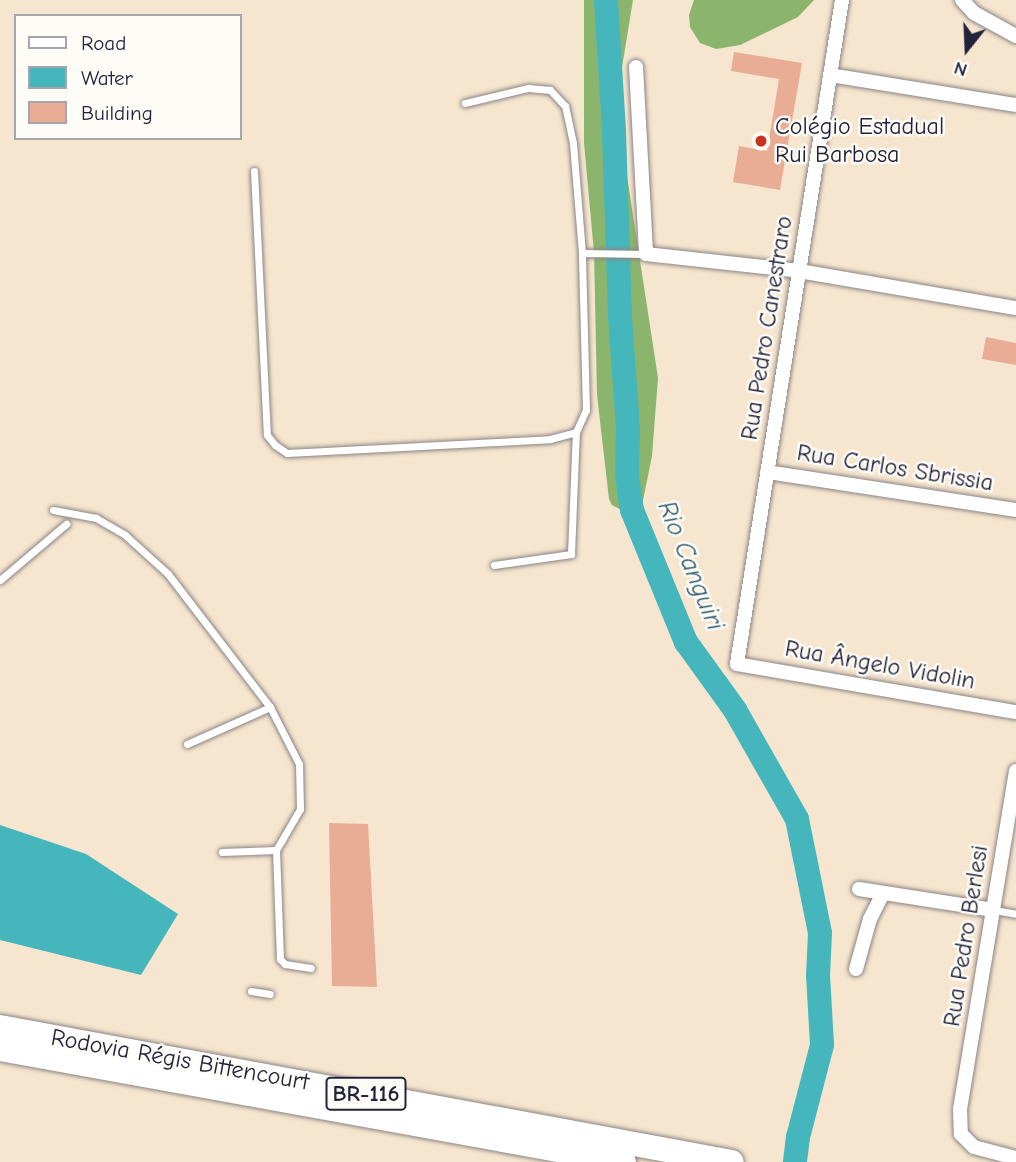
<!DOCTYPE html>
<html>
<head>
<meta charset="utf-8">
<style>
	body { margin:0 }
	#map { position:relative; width:1016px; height:1162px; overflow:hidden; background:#f6e6cf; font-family:"Comic Neue",sans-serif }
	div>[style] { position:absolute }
	.forest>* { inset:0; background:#8bb56c }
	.water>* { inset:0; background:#46b6bd }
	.river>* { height:24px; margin:-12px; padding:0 12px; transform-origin:12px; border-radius:12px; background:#46b6bd }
	.building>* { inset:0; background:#e9ad95 }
	.roads { filter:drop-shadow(0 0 2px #8c8485) drop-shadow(0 0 2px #8c8485) }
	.service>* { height:7px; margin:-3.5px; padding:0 3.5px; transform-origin:3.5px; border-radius:3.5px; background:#fff }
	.minor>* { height:14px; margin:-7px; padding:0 7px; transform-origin:7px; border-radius:7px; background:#fff }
	.motorway>* { height:24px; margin:-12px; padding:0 12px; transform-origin:12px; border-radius:12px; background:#fff }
	.dots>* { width:19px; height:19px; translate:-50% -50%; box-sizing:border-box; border:4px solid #fdfcf7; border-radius:50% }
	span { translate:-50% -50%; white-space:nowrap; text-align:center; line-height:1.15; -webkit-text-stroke:5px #fdfcf7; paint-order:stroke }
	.shield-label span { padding:2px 5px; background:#fdfcf7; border:2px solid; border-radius:5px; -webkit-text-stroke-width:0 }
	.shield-label { font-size:23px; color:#22223b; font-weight:700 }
	.poi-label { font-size:24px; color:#22223b }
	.left { translate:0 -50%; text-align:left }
	.street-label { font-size:24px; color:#22223b }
	.water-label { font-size:26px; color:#305d6f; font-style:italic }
	.legend { position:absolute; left:14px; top:14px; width:228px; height:126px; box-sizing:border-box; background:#fdfcf7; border:2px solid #a5a5ac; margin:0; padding:9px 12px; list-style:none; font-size:21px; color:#22223b }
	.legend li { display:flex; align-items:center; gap:14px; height:35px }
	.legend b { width:35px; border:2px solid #a5a5ac }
	.north { position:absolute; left:932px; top:14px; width:70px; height:70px; -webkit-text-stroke:5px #fdfcf7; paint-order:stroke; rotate:198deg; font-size:19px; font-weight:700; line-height:28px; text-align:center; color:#22223b }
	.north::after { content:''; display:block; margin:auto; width:24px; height:32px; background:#22223b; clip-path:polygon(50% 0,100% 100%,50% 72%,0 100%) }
</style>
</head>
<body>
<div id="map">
	<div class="forest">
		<div style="clip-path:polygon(584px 0,633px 0,620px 80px,620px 130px,658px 378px,652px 456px,640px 515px,631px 515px,612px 505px,609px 499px,597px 395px,594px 253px,584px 143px)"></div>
		<div style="clip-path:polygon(694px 0,814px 0,798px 17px,740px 45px,716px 49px,700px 43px,690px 27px,689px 15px)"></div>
	</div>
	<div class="water">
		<div style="clip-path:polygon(0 825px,86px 854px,178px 914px,141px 975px,0 940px)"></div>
	</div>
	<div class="river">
		<div style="left:606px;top:0;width:132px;rotate:86.5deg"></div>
		<div style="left:614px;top:132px;width:185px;rotate:88.1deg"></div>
		<div style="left:620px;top:317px;width:112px;rotate:85.9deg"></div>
		<div style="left:628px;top:429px;width:46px;rotate:91.2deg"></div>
		<div style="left:627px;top:475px;width:35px;rotate:82deg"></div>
		<div style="left:632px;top:510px;width:143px;rotate:67.8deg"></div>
		<div style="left:686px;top:642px;width:84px;rotate:54.2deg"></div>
		<div style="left:735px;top:710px;width:125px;rotate:60.4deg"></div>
		<div style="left:797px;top:819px;width:116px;rotate:78.6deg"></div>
		<div style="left:820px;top:933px;width:42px;rotate:92.7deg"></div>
		<div style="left:818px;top:975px;width:70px;rotate:86.7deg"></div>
		<div style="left:822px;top:1045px;width:95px;rotate:104.6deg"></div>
		<div style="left:798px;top:1137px;width:25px;rotate:97deg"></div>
	</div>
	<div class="building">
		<div style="clip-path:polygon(734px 52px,802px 63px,780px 190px,733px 182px,739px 146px,767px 151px,779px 79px,731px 71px)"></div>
		<div style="clip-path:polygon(986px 337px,1016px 343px,1016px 365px,982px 359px)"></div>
		<div style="clip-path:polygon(329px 823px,368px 824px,377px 987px,332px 986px)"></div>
	</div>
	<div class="roads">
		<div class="service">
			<div style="left:254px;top:171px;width:264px;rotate:87.2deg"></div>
			<div style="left:267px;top:435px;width:13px;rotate:51deg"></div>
			<div style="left:275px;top:445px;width:14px;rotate:34deg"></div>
			<div style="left:287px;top:453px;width:263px;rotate:-3deg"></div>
			<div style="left:550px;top:439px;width:27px;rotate:-15deg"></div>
			<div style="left:576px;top:432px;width:24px;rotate:-66deg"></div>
			<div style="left:586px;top:410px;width:157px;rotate:-91.5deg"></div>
			<div style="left:582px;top:253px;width:110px;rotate:-94.7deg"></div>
			<div style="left:573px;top:143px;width:38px;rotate:-102deg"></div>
			<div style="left:565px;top:106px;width:22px;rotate:-133deg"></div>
			<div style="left:550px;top:90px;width:22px;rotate:-175deg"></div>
			<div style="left:528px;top:88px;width:65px;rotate:166.6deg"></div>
			<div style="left:582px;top:253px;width:64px;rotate:0.9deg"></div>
			<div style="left:53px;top:510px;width:44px;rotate:10.5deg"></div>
			<div style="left:96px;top:518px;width:34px;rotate:30deg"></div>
			<div style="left:125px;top:535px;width:58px;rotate:42.2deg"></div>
			<div style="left:168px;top:574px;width:168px;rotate:52.5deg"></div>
			<div style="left:270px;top:707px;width:64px;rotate:63deg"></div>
			<div style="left:299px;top:764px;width:45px;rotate:88.7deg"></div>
			<div style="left:300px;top:809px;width:48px;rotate:120.3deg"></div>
			<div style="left:494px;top:565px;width:78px;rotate:-8.1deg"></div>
			<div style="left:571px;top:554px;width:122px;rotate:-87.7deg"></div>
			<div style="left:0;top:580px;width:87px;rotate:-40.3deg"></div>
			<div style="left:187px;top:744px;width:91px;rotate:-24deg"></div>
			<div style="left:222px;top:852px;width:54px;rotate:-2.1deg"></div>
			<div style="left:276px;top:850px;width:109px;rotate:87.9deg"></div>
			<div style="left:280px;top:959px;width:7px;rotate:45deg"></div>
			<div style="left:285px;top:964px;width:26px;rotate:9deg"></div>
			<div style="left:994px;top:910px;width:22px;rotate:10deg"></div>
			<div style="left:251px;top:991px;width:19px;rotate:9deg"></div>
		</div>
		<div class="minor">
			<div style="left:842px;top:0;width:672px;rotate:98.99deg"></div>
			<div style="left:737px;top:664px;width:283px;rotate:9.8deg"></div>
			<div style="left:962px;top:0;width:18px;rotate:47deg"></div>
			<div style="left:974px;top:13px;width:48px;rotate:28.7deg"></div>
			<div style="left:636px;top:67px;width:187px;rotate:86.9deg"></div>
			<div style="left:646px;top:254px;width:154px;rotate:6.3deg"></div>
			<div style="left:799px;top:271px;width:220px;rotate:9.7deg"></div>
			<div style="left:830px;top:75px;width:188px;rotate:9.2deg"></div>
			<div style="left:767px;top:472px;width:252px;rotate:8.7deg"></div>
			<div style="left:1016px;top:771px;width:343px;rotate:99.4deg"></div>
			<div style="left:960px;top:1109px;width:25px;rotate:88deg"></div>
			<div style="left:961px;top:1134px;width:18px;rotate:45deg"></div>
			<div style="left:974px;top:1147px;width:43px;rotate:14.7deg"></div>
			<div style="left:859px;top:889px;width:136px;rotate:8.9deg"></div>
			<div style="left:856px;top:969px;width:52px;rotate:-74.4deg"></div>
			<div style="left:870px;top:919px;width:29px;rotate:-63deg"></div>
		</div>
		<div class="motorway">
			<div style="left:0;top:1027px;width:744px;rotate:10.45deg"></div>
			<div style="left:0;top:1049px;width:634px;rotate:10.26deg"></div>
		</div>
	</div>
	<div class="dots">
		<div style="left:761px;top:141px;background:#c8321e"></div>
	</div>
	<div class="shield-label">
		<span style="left:366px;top:1094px">BR-116</span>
	</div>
	<div class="poi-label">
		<span class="left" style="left:775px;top:141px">Colégio Estadual<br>Rui Barbosa</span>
	</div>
	<div class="street-label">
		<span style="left:767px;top:328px;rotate:-81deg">Rua Pedro Canestraro</span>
		<span style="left:895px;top:468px;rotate:9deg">Rua Carlos Sbrissia</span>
		<span style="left:880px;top:665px;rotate:10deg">Rua Ângelo Vidolin</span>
		<span style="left:966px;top:936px;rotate:-81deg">Rua Pedro Berlesi</span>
		<span style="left:180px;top:1060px;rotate:10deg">Rodovia Régis Bittencourt</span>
	</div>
	<div class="water-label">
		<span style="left:690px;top:566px;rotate:68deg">Rio Canguiri</span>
	</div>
	<ul class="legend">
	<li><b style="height:9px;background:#fff"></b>Road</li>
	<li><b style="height:19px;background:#46b6bd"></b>Water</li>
	<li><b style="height:19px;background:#e9ad95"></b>Building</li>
	</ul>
	<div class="north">N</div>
</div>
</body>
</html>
